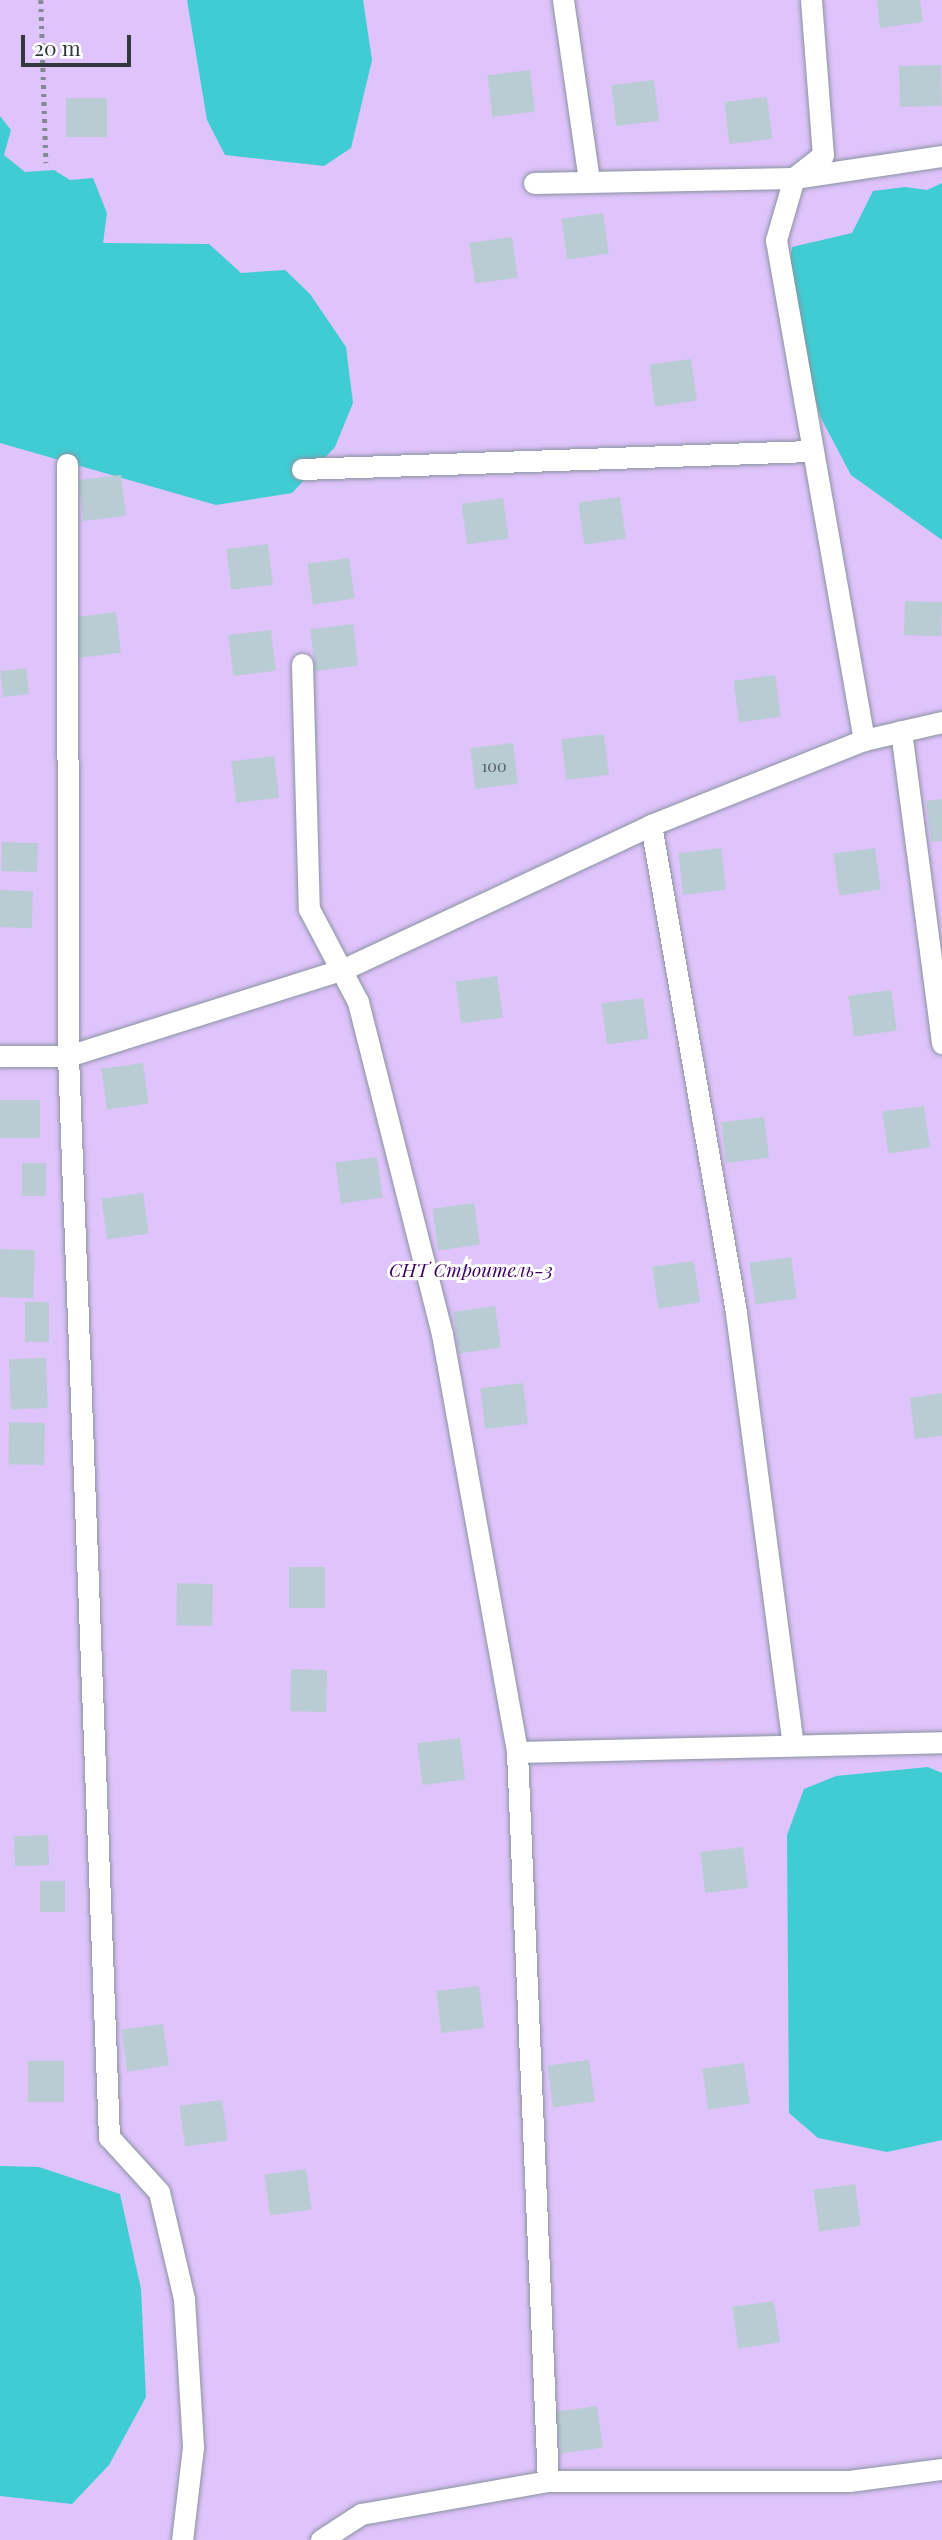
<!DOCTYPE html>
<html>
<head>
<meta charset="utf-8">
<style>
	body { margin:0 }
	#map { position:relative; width:942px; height:2540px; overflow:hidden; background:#d8e4f3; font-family:"Playfair Display",serif }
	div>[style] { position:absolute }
	.green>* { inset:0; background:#dfc3fb; transform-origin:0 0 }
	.water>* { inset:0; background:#3fccd3 }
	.building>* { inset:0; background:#b9ccd4; transform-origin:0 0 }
	.path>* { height:4.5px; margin-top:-2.25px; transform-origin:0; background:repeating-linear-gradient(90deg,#828994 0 3.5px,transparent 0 8.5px) }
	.roads { filter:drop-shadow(0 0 2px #8994a2) drop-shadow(0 0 2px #8994a2) }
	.service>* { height:21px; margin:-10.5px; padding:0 10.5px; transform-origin:10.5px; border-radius:10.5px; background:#fff }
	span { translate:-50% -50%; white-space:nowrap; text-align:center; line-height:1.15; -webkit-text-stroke:6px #fff; paint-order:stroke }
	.number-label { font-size:16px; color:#555d64 }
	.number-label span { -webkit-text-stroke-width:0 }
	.park-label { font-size:19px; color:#3e0061; font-style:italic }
	.scale { position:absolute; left:21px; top:35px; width:110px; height:32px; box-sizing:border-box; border:4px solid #34383e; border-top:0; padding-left:9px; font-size:21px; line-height:24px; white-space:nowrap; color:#34383e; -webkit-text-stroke:5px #fff; paint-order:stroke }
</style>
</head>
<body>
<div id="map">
	<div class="green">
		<div style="left:0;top:0;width:942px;height:2540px"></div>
	</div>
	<div class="water">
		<div style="clip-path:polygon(187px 0,363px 0,372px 60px,351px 148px,324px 166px,225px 155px,207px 120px)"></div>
		<div style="clip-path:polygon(0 116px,11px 130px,4px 155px,25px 172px,54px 170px,70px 180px,93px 178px,107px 213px,103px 243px,209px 244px,241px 273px,285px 270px,310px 294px,346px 347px,353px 403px,335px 447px,292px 493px,216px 505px,0 443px)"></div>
		<div style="clip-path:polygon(942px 183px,942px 540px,851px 475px,821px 418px,794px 327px,789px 267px,792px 247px,852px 233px,873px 191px,905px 187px,927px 190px)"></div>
		<div style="clip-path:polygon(928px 1767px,942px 1773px,942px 2140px,887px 2152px,818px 2138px,789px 2113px,787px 1835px,804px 1789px,836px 1776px)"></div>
		<div style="clip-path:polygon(0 2166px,39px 2167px,120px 2194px,141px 2289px,146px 2397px,109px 2465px,72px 2504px,0 2496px)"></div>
	</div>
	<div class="building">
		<div style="clip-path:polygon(877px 0,920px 0,923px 22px,880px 28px)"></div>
		<div style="left:941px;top:65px;width:41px;height:42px;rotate:89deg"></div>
		<div style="left:530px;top:70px;width:42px;height:43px;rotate:83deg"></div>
		<div style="left:654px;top:80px;width:41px;height:43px;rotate:83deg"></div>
		<div style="left:767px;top:97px;width:42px;height:43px;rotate:83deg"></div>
		<div style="left:66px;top:98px;width:41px;height:39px"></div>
		<div style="left:603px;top:213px;width:41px;height:42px;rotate:82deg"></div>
		<div style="left:512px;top:237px;width:41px;height:43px;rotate:82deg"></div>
		<div style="left:691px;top:359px;width:42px;height:42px;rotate:82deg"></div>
		<div style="left:121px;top:475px;width:41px;height:43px;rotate:83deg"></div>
		<div style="left:620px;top:497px;width:42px;height:42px;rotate:82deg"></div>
		<div style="left:503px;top:498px;width:41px;height:42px;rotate:82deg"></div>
		<div style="left:268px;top:544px;width:41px;height:42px;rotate:83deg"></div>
		<div style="left:349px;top:558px;width:41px;height:42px;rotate:82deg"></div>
		<div style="left:905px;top:601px;width:37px;height:34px;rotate:2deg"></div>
		<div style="left:116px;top:612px;width:41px;height:43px;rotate:83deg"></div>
		<div style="left:353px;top:624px;width:42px;height:43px;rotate:83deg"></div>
		<div style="left:271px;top:630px;width:41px;height:43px;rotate:83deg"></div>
		<div style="left:26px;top:668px;width:26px;height:26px;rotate:83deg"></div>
		<div style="left:775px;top:675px;width:42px;height:42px;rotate:82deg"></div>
		<div style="left:604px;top:734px;width:41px;height:43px;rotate:83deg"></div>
		<div style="left:513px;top:743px;width:41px;height:43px;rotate:83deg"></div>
		<div style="left:274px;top:756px;width:42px;height:43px;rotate:83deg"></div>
		<div style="clip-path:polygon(942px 799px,942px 841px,931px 842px,926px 801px)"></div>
		<div style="left:2px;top:842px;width:36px;height:29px;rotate:2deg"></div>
		<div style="left:721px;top:848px;width:42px;height:43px;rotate:83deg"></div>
		<div style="left:875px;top:848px;width:42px;height:42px;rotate:82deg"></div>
		<div style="left:0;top:890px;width:33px;height:37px;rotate:2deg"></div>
		<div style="left:497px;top:976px;width:42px;height:42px;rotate:82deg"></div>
		<div style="left:891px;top:990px;width:41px;height:43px;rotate:82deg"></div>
		<div style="left:643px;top:998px;width:41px;height:42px;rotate:82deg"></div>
		<div style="left:143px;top:1063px;width:41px;height:42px;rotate:82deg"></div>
		<div style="left:0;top:1100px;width:40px;height:38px"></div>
		<div style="left:924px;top:1106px;width:42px;height:42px;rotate:82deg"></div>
		<div style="left:764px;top:1117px;width:41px;height:43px;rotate:83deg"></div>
		<div style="left:377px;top:1157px;width:41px;height:42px;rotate:82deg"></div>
		<div style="left:22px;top:1163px;width:24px;height:33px"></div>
		<div style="left:143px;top:1193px;width:41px;height:42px;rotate:82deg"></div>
		<div style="left:474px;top:1203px;width:42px;height:42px;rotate:82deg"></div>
		<div style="left:0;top:1249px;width:35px;height:48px;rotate:2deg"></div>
		<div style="left:791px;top:1257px;width:42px;height:42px;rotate:82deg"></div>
		<div style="left:694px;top:1261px;width:42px;height:42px;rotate:82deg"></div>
		<div style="left:25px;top:1302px;width:24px;height:40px"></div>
		<div style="left:495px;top:1306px;width:42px;height:42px;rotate:82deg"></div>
		<div style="left:46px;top:1358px;width:50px;height:37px;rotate:88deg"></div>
		<div style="left:523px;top:1383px;width:41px;height:43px;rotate:83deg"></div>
		<div style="clip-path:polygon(942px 1393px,942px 1436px,915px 1439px,910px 1398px)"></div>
		<div style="left:45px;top:1423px;width:42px;height:36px;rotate:91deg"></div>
		<div style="left:289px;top:1567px;width:36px;height:41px"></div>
		<div style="left:213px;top:1584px;width:42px;height:36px;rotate:91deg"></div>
		<div style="left:327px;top:1670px;width:42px;height:36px;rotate:91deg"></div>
		<div style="left:460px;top:1738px;width:42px;height:43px;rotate:83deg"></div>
		<div style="left:48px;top:1835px;width:30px;height:34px;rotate:88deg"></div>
		<div style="left:743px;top:1847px;width:41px;height:43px;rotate:83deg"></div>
		<div style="left:65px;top:1881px;width:31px;height:25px;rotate:90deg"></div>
		<div style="left:479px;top:1986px;width:42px;height:43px;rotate:83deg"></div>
		<div style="left:163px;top:2024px;width:42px;height:42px;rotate:82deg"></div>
		<div style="left:589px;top:2060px;width:42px;height:42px;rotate:82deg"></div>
		<div style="left:28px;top:2061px;width:36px;height:41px"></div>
		<div style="left:744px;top:2063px;width:41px;height:42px;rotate:82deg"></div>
		<div style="left:222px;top:2100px;width:41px;height:43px;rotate:82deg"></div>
		<div style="left:306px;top:2169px;width:41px;height:42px;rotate:82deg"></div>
		<div style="left:855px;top:2184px;width:42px;height:42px;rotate:82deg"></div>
		<div style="left:774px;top:2301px;width:42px;height:42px;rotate:82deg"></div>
		<div style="left:597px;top:2406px;width:42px;height:42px;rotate:82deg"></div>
	</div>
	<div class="path">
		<div style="left:41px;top:0;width:163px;rotate:88.2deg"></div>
	</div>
	<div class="roads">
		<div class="service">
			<div style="left:563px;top:0;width:183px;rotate:81.8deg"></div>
			<div style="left:811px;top:0;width:155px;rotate:85.6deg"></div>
			<div style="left:823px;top:155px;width:37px;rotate:142deg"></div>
			<div style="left:794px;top:178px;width:65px;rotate:106.2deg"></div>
			<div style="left:776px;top:240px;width:508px;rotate:80.02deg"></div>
			<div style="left:534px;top:183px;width:260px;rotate:-1.1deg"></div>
			<div style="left:794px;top:178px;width:150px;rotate:-8.5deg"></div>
			<div style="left:67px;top:464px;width:592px;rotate:89.9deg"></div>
			<div style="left:68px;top:1056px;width:1082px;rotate:87.83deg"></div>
			<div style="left:109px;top:2137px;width:74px;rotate:47.7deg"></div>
			<div style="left:159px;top:2192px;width:110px;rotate:76.8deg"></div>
			<div style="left:184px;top:2299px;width:148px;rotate:86.5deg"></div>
			<div style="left:193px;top:2447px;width:94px;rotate:96.7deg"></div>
			<div style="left:302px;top:469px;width:509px;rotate:-2.03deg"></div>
			<div style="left:302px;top:664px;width:245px;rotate:88.4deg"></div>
			<div style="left:309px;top:909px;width:105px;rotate:62.2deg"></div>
			<div style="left:358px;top:1002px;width:342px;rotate:75.8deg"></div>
			<div style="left:442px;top:1334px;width:425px;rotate:79.8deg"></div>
			<div style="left:517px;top:1752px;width:730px;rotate:87.57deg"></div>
			<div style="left:901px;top:731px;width:315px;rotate:82.5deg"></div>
			<div style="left:651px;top:825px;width:495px;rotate:80.1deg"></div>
			<div style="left:736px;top:1313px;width:436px;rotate:82.5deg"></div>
			<div style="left:0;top:1056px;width:68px"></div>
			<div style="left:68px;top:1056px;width:289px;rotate:-17.5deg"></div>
			<div style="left:344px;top:969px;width:339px;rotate:-25.1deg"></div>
			<div style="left:651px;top:825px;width:229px;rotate:-21.8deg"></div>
			<div style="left:864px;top:740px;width:80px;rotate:-13deg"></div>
			<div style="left:517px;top:1752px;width:425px;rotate:-1.3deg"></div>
			<div style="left:321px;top:2540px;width:48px;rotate:-33deg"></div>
			<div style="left:361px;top:2514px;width:190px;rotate:-10deg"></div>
			<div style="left:548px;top:2481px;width:301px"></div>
			<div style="left:849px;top:2481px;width:94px;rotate:-7.4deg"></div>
		</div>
	</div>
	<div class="number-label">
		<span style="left:494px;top:766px">100</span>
	</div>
	<div class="park-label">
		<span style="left:471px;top:1270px">СНТ Строитель-3</span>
	</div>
	<div class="scale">20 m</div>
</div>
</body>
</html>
